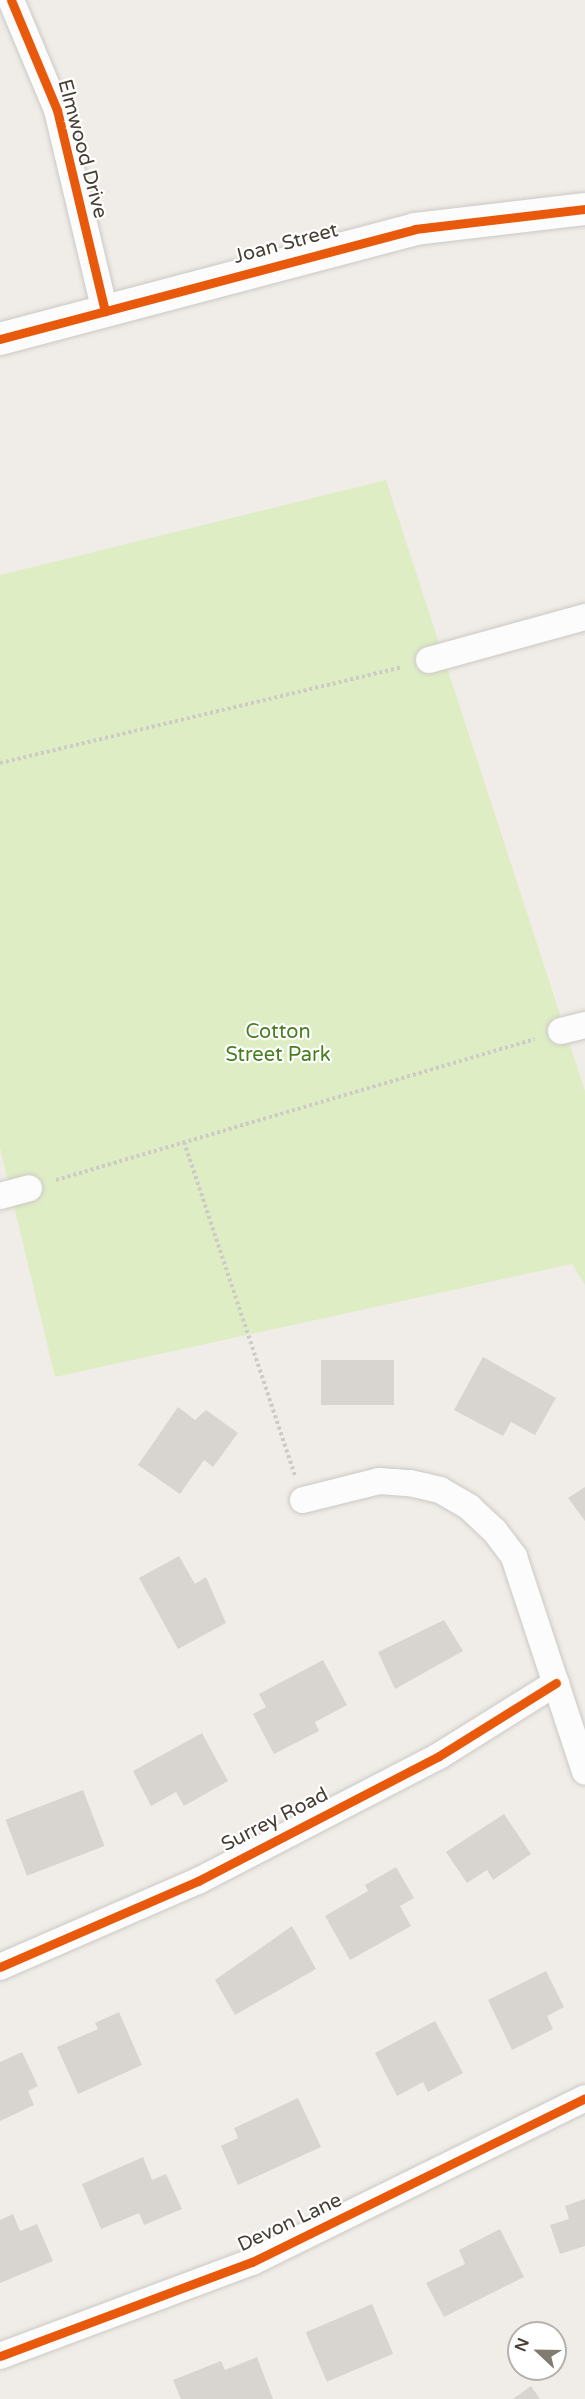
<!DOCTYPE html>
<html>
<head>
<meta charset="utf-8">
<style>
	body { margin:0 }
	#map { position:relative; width:585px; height:2399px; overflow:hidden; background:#f0ede8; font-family:"Varela Round",sans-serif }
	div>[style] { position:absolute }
	.green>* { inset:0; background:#dfedc5 }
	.building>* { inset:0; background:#d8d4cf; transform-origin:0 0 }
	.path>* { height:4px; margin-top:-2px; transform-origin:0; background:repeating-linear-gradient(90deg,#cecbc6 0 3px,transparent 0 6px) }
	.roads { filter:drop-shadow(0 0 2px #ccc9c4) drop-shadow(0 0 2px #ccc9c4) }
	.minor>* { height:26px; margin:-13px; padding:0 13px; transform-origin:13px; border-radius:13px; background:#fdfcfc }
	.tertiary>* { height:32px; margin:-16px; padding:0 16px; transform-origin:16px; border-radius:16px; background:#fdfcfc }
	.cycleway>* { height:9px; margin:-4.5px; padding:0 4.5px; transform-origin:4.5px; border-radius:4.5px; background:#e8590c }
	span { translate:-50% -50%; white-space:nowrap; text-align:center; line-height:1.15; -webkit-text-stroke:4.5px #fff; paint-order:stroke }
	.street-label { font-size:20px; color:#463e33 }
	.park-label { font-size:20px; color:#487e20 }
	.north { position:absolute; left:507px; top:2321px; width:60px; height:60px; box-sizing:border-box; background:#fff; border:2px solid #b5b2ad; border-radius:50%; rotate:292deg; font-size:16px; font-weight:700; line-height:24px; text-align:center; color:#463e33 }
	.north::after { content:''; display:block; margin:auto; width:21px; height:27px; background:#827b72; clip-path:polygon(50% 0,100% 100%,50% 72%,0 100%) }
</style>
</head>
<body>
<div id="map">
	<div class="green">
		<div style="clip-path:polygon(386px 480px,585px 1091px,585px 1285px,572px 1264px,55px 1377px,0 1148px,0 575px)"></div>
	</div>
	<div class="building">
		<div style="clip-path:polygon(483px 1357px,556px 1398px,535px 1435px,511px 1422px,503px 1436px,454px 1410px)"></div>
		<div style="left:321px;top:1360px;width:73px;height:45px"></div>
		<div style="clip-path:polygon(178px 1407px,195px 1420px,206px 1410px,238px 1433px,213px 1467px,204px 1460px,180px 1494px,138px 1465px)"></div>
		<div style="clip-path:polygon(585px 1487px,585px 1521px,568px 1498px)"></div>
		<div style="clip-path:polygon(179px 1556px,195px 1584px,206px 1577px,226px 1623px,178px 1649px,139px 1578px)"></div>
		<div style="clip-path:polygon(444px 1620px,463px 1651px,395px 1689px,378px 1652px)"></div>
		<div style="clip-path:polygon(323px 1660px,347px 1705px,315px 1722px,319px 1731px,274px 1754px,253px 1714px,266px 1707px,259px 1694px)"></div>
		<div style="clip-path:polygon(202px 1733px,228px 1781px,184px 1806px,176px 1792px,151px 1806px,133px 1771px)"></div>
		<div style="left:83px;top:1790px;width:60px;height:83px;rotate:69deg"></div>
		<div style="clip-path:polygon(504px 1814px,531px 1854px,493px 1880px,487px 1870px,467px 1883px,446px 1852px)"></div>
		<div style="clip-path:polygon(396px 1867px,414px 1898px,400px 1906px,411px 1926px,350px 1960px,325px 1916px,368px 1891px,365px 1885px)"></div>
		<div style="clip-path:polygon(292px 1926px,316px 1969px,235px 2015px,215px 1980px)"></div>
		<div style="clip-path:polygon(546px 1971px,564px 2007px,547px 2016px,553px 2029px,512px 2050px,488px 2000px)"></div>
		<div style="clip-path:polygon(119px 2012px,142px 2065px,78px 2094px,57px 2047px,98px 2029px,95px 2023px)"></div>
		<div style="clip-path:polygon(435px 2021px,463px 2073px,428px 2092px,423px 2082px,397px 2096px,375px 2053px)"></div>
		<div style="clip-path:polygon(22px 2052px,38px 2086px,28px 2091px,34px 2105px,0 2121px,0 2062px)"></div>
		<div style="clip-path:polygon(298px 2098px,321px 2147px,238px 2185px,221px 2146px,238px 2138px,234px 2128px)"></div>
		<div style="clip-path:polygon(143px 2157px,152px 2180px,166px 2174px,182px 2209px,144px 2225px,139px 2213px,101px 2229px,82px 2184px)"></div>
		<div style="clip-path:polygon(585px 2199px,585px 2246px,560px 2254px,550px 2225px,569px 2219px,565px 2206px)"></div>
		<div style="clip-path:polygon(13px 2214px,20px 2231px,37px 2224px,53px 2261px,0 2283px,0 2220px)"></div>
		<div style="clip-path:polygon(500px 2229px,524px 2277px,444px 2317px,426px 2283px,465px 2264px,459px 2250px)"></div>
		<div style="left:372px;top:2304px;width:54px;height:72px;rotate:67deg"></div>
		<div style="clip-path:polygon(257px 2357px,273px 2399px,181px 2399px,173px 2380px,221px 2361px,225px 2370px)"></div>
		<div style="clip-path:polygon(531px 2386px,540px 2399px,513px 2399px)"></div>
	</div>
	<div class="path">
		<div style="left:0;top:763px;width:413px;rotate:-13.4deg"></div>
		<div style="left:184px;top:1142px;width:351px;rotate:71.6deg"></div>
		<div style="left:56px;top:1180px;width:499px;rotate:-16.4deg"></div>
	</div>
	<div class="roads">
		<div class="minor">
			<div style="left:11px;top:0;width:119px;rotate:67.3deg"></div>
			<div style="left:57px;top:110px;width:207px;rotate:76.6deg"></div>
			<div style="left:429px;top:660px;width:162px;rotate:-15.4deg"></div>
			<div style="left:561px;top:1031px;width:25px;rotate:-14deg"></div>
			<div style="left:0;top:1196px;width:30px;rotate:-15deg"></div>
			<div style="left:303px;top:1500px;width:78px;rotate:-14deg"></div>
			<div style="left:379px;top:1481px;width:31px;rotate:4deg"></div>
			<div style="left:410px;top:1483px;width:31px;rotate:13deg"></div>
			<div style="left:440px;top:1490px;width:34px;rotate:30deg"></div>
			<div style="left:469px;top:1507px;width:34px;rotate:43deg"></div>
			<div style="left:494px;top:1530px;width:34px;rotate:53deg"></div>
			<div style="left:514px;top:1557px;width:226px;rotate:71.7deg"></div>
			<div style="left:0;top:1967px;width:216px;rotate:-23.5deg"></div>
			<div style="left:198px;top:1881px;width:271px;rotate:-27.4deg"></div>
			<div style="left:439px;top:1756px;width:138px;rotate:-32deg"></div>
			<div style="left:0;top:2356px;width:269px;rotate:-20.5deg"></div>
			<div style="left:252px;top:2262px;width:371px;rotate:-26.2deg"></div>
		</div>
		<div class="tertiary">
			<div style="left:0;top:339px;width:429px;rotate:-14.8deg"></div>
			<div style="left:415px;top:229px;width:171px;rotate:-6.7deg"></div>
		</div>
	</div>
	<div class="cycleway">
		<div style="left:11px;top:0;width:119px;rotate:67.3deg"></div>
		<div style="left:57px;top:110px;width:207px;rotate:76.6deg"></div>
		<div style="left:0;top:339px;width:429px;rotate:-14.8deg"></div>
		<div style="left:415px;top:229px;width:171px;rotate:-6.7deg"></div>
		<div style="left:0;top:1967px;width:216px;rotate:-23.5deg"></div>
		<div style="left:198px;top:1881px;width:271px;rotate:-27.4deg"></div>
		<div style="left:439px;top:1756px;width:138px;rotate:-32deg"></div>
		<div style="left:0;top:2356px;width:269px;rotate:-20.5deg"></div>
		<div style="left:252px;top:2262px;width:371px;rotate:-26.2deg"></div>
	</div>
	<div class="street-label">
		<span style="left:82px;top:149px;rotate:75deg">Elmwood Drive</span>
		<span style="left:286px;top:244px;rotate:-15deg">Joan Street</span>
		<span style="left:275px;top:1820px;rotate:-27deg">Surrey Road</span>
		<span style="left:290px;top:2223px;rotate:-25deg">Devon Lane</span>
	</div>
	<div class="park-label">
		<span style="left:278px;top:1044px">Cotton<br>Street Park</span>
	</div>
	<div class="north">N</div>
</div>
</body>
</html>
